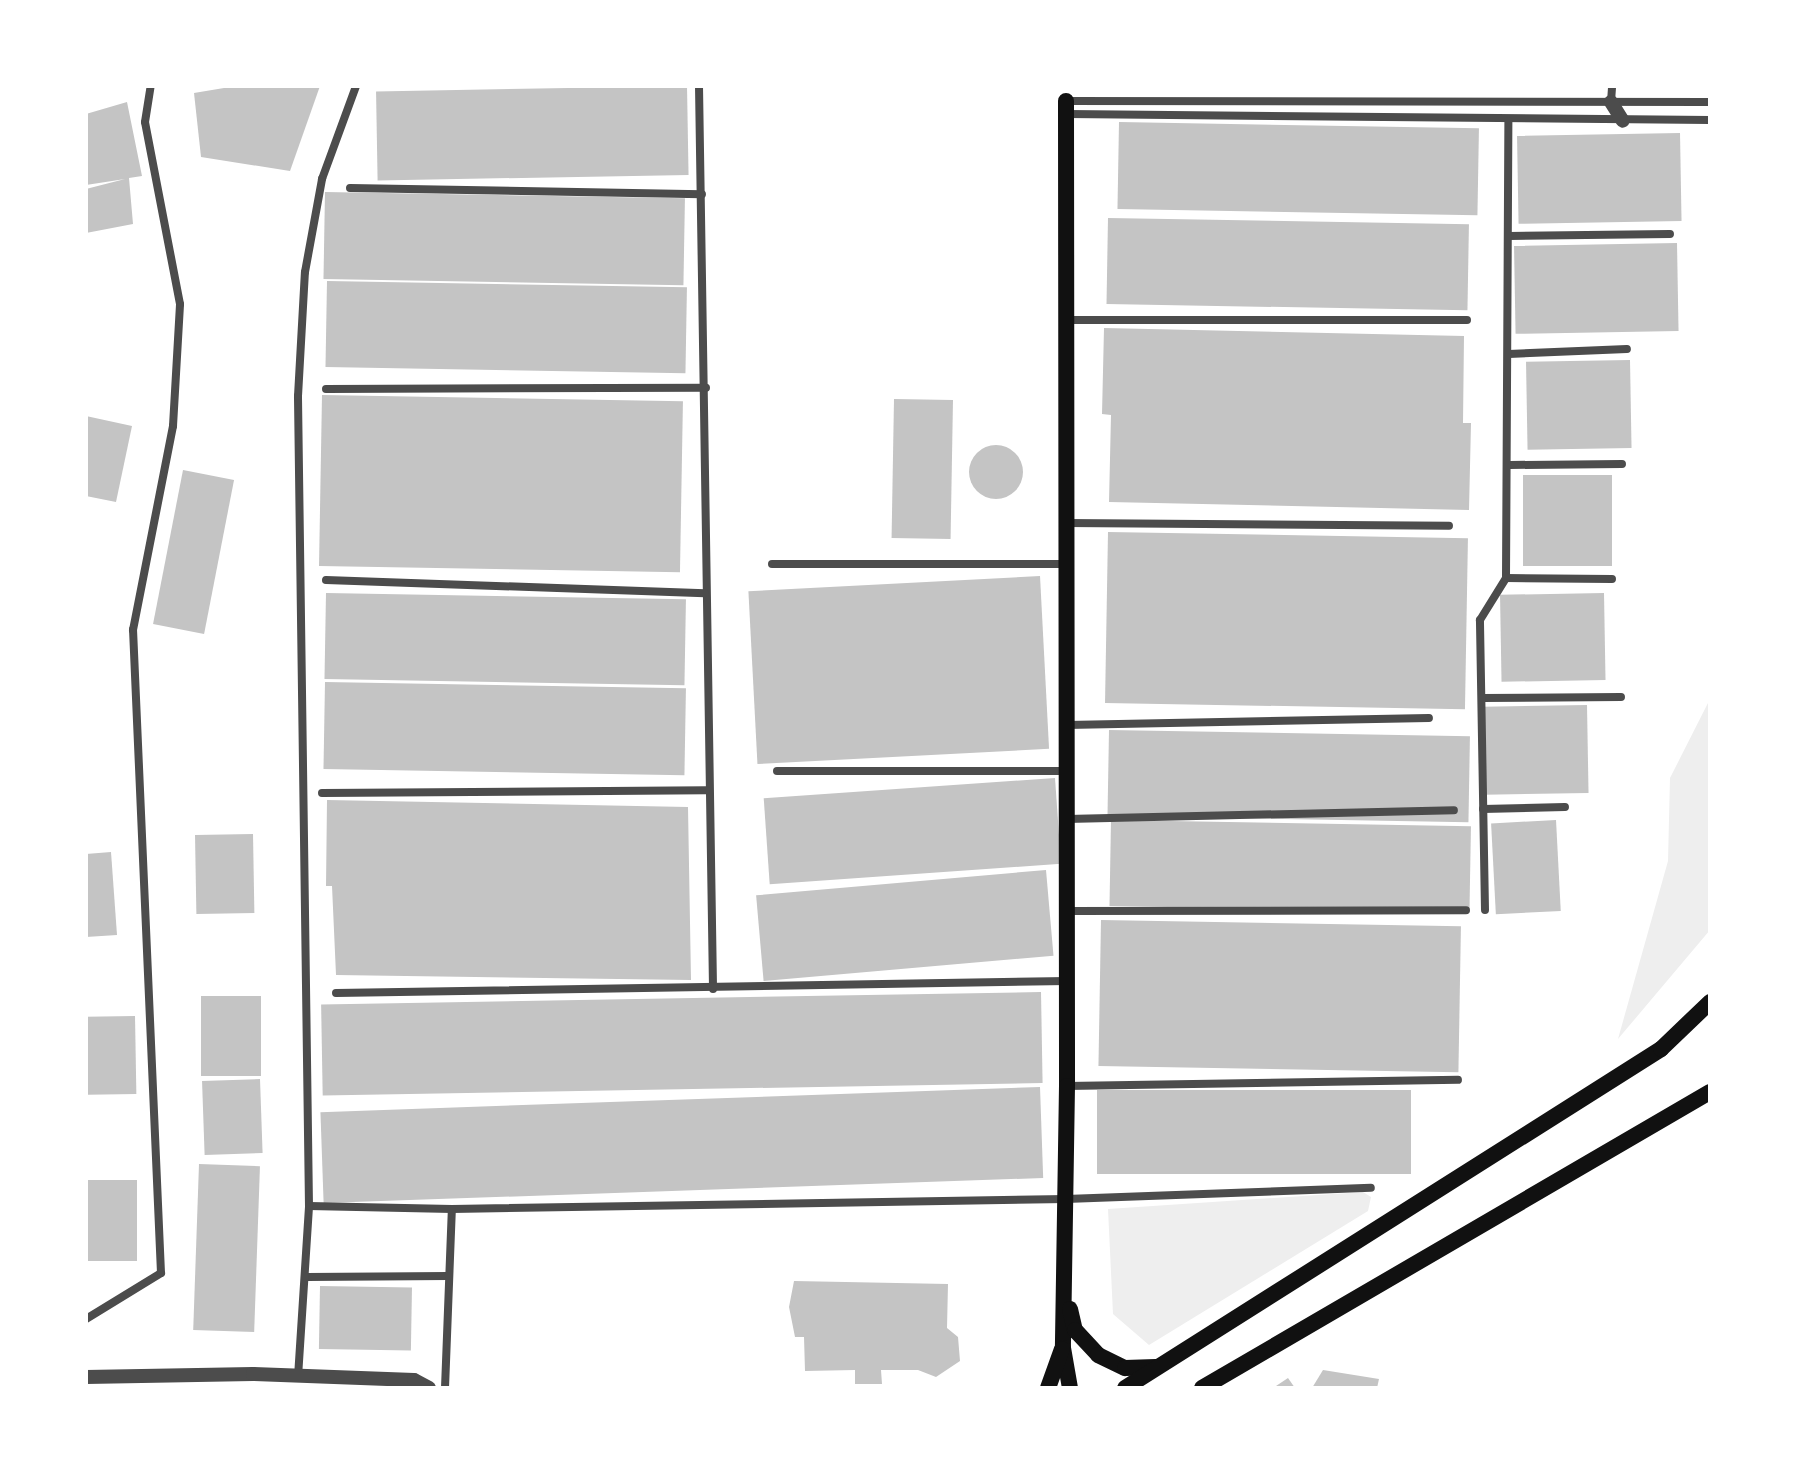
<!DOCTYPE html>
<html>
<head>
<meta charset="utf-8">
<style>
	body { margin:0 }
	#map { position:relative; width:1796px; height:1474px; overflow:hidden; background:#fff; font-family:"Work Sans",sans-serif }
	div>[style] { position:absolute }
	.green>* { inset:0; background:#eee }
	.building>* { inset:0; background:#c4c4c4; transform-origin:0 0 }
	.round { border-radius:50% }
	.minor>* { height:8px; margin:-4px; padding:0 4px; transform-origin:4px; border-radius:4px; background:#4c4c4c }
	.tertiary>* { height:14px; margin:-7px; padding:0 7px; transform-origin:7px; border-radius:7px; background:#4c4c4c }
	.secondary>* { height:16px; margin:-8px; padding:0 8px; transform-origin:8px; border-radius:8px; background:#111 }
	span { translate:-50% -50%; white-space:nowrap; text-align:center; line-height:1.15; -webkit-text-stroke:6px #fff; paint-order:stroke }
	.frame { position:absolute; inset:0; border:88px solid #fff; pointer-events:none }
</style>
</head>
<body>
<div id="map">
	<div class="green">
		<div style="clip-path:polygon(1710px 699px,1710px 930px,1618px 1039px,1668px 861px,1670px 778px)"></div>
		<div style="clip-path:polygon(1363px 1192px,1371px 1197px,1368px 1211px,1149px 1345px,1113px 1314px,1108px 1209px)"></div>
	</div>
	<div class="building">
		<div style="clip-path:polygon(236px 86px,320px 86px,290px 171px,201px 157px,194px 93px)"></div>
		<div style="left:687px;top:86px;width:89px;height:311px;rotate:89deg"></div>
		<div style="clip-path:polygon(127px 102px,142px 176px,129px 178px,133px 224px,86px 233px,86px 189px,125px 179px,86px 185px,86px 114px)"></div>
		<div style="left:1119px;top:122px;width:360px;height:87px;rotate:1deg"></div>
		<div style="left:1680px;top:133px;width:88px;height:163px;rotate:89deg"></div>
		<div style="left:325px;top:192px;width:360px;height:87px;rotate:1deg"></div>
		<div style="left:1108px;top:218px;width:361px;height:86px;rotate:1deg"></div>
		<div style="left:1677px;top:243px;width:88px;height:163px;rotate:89deg"></div>
		<div style="left:327px;top:281px;width:360px;height:86px;rotate:1deg"></div>
		<div style="clip-path:polygon(1104px 328px,1464px 336px,1463px 423px,1471px 423px,1469px 510px,1109px 502px,1111px 415px,1102px 414px)"></div>
		<div style="left:1630px;top:360px;width:88px;height:104px;rotate:89deg"></div>
		<div style="left:322px;top:395px;width:361px;height:171px;rotate:1deg"></div>
		<div style="left:894px;top:399px;width:59px;height:139px;rotate:1deg"></div>
		<div style="clip-path:polygon(86px 416px,132px 426px,116px 502px,86px 496px)"></div>
		<div class="round" style="left:969px;top:445px;width:54px;height:54px"></div>
		<div style="left:183px;top:470px;width:52px;height:157px;rotate:11deg"></div>
		<div style="left:1523px;top:475px;width:89px;height:91px"></div>
		<div style="left:1108px;top:532px;width:360px;height:171px;rotate:1deg"></div>
		<div style="left:1040px;top:576px;width:173px;height:292px;rotate:87deg"></div>
		<div style="left:326px;top:593px;width:360px;height:86px;rotate:1deg"></div>
		<div style="left:1604px;top:593px;width:87px;height:104px;rotate:89deg"></div>
		<div style="left:325px;top:682px;width:361px;height:87px;rotate:1deg"></div>
		<div style="left:1587px;top:705px;width:88px;height:104px;rotate:89deg"></div>
		<div style="left:1109px;top:730px;width:361px;height:86px;rotate:1deg"></div>
		<div style="left:1055px;top:778px;width:86px;height:292px;rotate:86deg"></div>
		<div style="clip-path:polygon(327px 800px,688px 807px,691px 980px,336px 975px,332px 886px,326px 886px)"></div>
		<div style="left:1111px;top:820px;width:360px;height:86px;rotate:1deg"></div>
		<div style="left:1556px;top:820px;width:91px;height:65px;rotate:87deg"></div>
		<div style="left:253px;top:834px;width:79px;height:58px;rotate:89deg"></div>
		<div style="clip-path:polygon(111px 852px,117px 935px,86px 937px,86px 854px)"></div>
		<div style="left:1046px;top:870px;width:86px;height:291px;rotate:85deg"></div>
		<div style="left:1101px;top:920px;width:360px;height:146px;rotate:1deg"></div>
		<div style="left:1041px;top:992px;width:91px;height:720px;rotate:89deg"></div>
		<div style="left:201px;top:996px;width:60px;height:80px"></div>
		<div style="left:135px;top:1016px;width:78px;height:49px;rotate:89deg"></div>
		<div style="left:260px;top:1079px;width:74px;height:58px;rotate:88deg"></div>
		<div style="left:1040px;top:1087px;width:91px;height:720px;rotate:88deg"></div>
		<div style="left:1411px;top:1090px;width:84px;height:314px;rotate:90deg"></div>
		<div style="left:199px;top:1164px;width:61px;height:166px;rotate:2deg"></div>
		<div style="left:86px;top:1180px;width:51px;height:81px"></div>
		<div style="clip-path:polygon(794px 1281px,948px 1284px,947px 1328px,958px 1337px,960px 1361px,936px 1377px,918px 1370px,881px 1370px,882px 1384px,855px 1384px,855px 1370px,805px 1371px,804px 1337px,795px 1337px,789px 1307px)"></div>
		<div style="left:320px;top:1286px;width:92px;height:63px;rotate:1deg"></div>
		<div style="clip-path:polygon(1323px 1370px,1379px 1379px,1377px 1388px,1312px 1388px)"></div>
		<div style="clip-path:polygon(1288px 1378px,1295px 1388px,1273px 1388px)"></div>
	</div>
	<div class="minor">
		<div style="left:699px;top:86px;width:903px;rotate:89.11deg"></div>
		<div style="left:1066px;top:101px;width:644px;rotate:0.09deg"></div>
		<div style="left:1611px;top:102px;width:16px;rotate:-86deg"></div>
		<div style="left:1067px;top:114px;width:643px;rotate:0.53deg"></div>
		<div style="left:350px;top:188px;width:352px;rotate:1deg"></div>
		<div style="left:1509px;top:236px;width:161px;rotate:-0.7deg"></div>
		<div style="left:1067px;top:320px;width:400px"></div>
		<div style="left:1509px;top:354px;width:118px;rotate:-2.4deg"></div>
		<div style="left:326px;top:389px;width:380px;rotate:-0.2deg"></div>
		<div style="left:1510px;top:465px;width:112px;rotate:-0.5deg"></div>
		<div style="left:1066px;top:523px;width:383px;rotate:0.4deg"></div>
		<div style="left:772px;top:564px;width:294px"></div>
		<div style="left:1506px;top:578px;width:106px;rotate:0.5deg"></div>
		<div style="left:326px;top:580px;width:379px;rotate:2deg"></div>
		<div style="left:1482px;top:698px;width:139px;rotate:-0.4deg"></div>
		<div style="left:1067px;top:725px;width:362px;rotate:-1.1deg"></div>
		<div style="left:777px;top:771px;width:289px"></div>
		<div style="left:322px;top:793px;width:384px;rotate:-0.4deg"></div>
		<div style="left:1483px;top:809px;width:82px;rotate:-1.4deg"></div>
		<div style="left:1067px;top:819px;width:387px;rotate:-1.3deg"></div>
		<div style="left:1485px;top:910px;width:290px;rotate:-91deg"></div>
		<div style="left:1480px;top:620px;width:49px;rotate:-58.2deg"></div>
		<div style="left:1506px;top:578px;width:457px;rotate:-89.7deg"></div>
		<div style="left:1067px;top:911px;width:399px;rotate:-0.1deg"></div>
		<div style="left:336px;top:993px;width:731px;rotate:-0.94deg"></div>
		<div style="left:1067px;top:1086px;width:391px;rotate:-0.9deg"></div>
		<div style="left:309px;top:1206px;width:143px;rotate:1.2deg"></div>
		<div style="left:452px;top:1209px;width:614px;rotate:-0.93deg"></div>
		<div style="left:1066px;top:1199px;width:305px;rotate:-2.1deg"></div>
		<div style="left:307px;top:1277px;width:141px;rotate:-0.4deg"></div>
		<div style="left:86px;top:1319px;width:88px;rotate:-31.5deg"></div>
		<div style="left:161px;top:1273px;width:644px;rotate:-92.49deg"></div>
		<div style="left:133px;top:630px;width:208px;rotate:-78.9deg"></div>
		<div style="left:173px;top:426px;width:122px;rotate:-86.7deg"></div>
		<div style="left:180px;top:304px;width:185px;rotate:-100.9deg"></div>
		<div style="left:145px;top:122px;width:36px;rotate:-81deg"></div>
		<div style="left:298px;top:1377px;width:171px;rotate:-86.3deg"></div>
		<div style="left:309px;top:1206px;width:810px;rotate:-90.78deg"></div>
		<div style="left:298px;top:396px;width:124px;rotate:-86.8deg"></div>
		<div style="left:305px;top:272px;width:95px;rotate:-79.6deg"></div>
		<div style="left:322px;top:179px;width:99px;rotate:-69.9deg"></div>
		<div style="left:445px;top:1388px;width:179px;rotate:-87.8deg"></div>
	</div>
	<div class="tertiary">
		<div style="left:1611px;top:102px;width:22px;rotate:58deg"></div>
		<div style="left:86px;top:1377px;width:167px;rotate:-1deg"></div>
		<div style="left:253px;top:1374px;width:161px;rotate:2.1deg"></div>
		<div style="left:414px;top:1380px;width:17px;rotate:28deg"></div>
	</div>
	<div class="secondary">
		<div style="left:1066px;top:101px;width:985px;rotate:89.94deg"></div>
		<div style="left:1067px;top:1086px;width:262px;rotate:90.9deg"></div>
		<div style="left:1063px;top:1348px;width:41px;rotate:80.1deg"></div>
		<div style="left:1070px;top:1309px;width:22px;rotate:77deg"></div>
		<div style="left:1075px;top:1330px;width:34px;rotate:47deg"></div>
		<div style="left:1098px;top:1355px;width:30px;rotate:26deg"></div>
		<div style="left:1125px;top:1368px;width:31px;rotate:-2deg"></div>
		<div style="left:1048px;top:1388px;width:41px;rotate:-70.3deg"></div>
		<div style="left:1125px;top:1388px;width:634px;rotate:-32.31deg"></div>
		<div style="left:1661px;top:1049px;width:68px;rotate:-43.8deg"></div>
		<div style="left:1202px;top:1388px;width:588px;rotate:-30.23deg"></div>
	</div>
	<div class="frame"></div>
</div>
</body>
</html>
